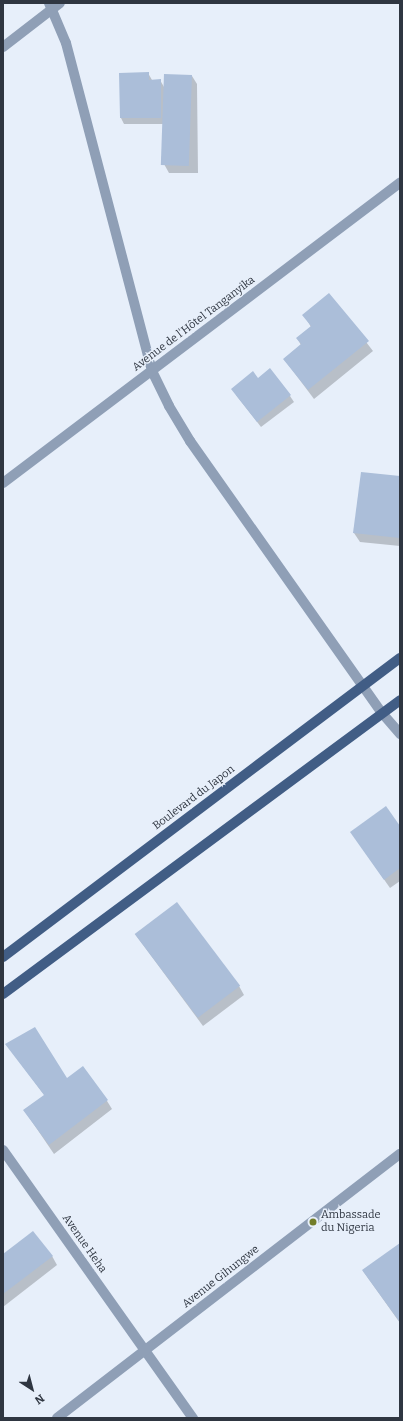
<!DOCTYPE html>
<html>
<head>
<meta charset="utf-8">
<style>
	body { margin:0 }
	#map { position:relative; width:403px; height:1421px; overflow:hidden; background:#e7effa; font-family:Bitter,serif }
	div>[style] { position:absolute }
	.shadow>* { inset:0; background:#0003 }
	.building>* { inset:0; background:#abbed9; transform-origin:0 0 }
	.minor>* { height:10px; margin:-5px; padding:0 5px; transform-origin:5px; border-radius:5px; background:#8f9fb6 }
	.major>* { height:10px; margin:-5px; padding:0 5px; transform-origin:5px; border-radius:5px; background:#415d85 }
	.dots>* { width:11px; height:11px; translate:-50% -50%; box-sizing:border-box; border:2px solid #e7effa; border-radius:50% }
	span { translate:-50% -50%; white-space:nowrap; text-align:center; line-height:1.15; -webkit-text-stroke:3px #e7effa; paint-order:stroke }
	.street-label { font-size:11px; color:#2f3641 }
	.poi-label { font-size:11px; color:#2f3641 }
	.left { translate:0 -50%; text-align:left }
	.frame { position:absolute; inset:0; border:4px solid #2f3641; pointer-events:none }
	.north { position:absolute; left:12px; top:1369px; width:40px; height:40px; -webkit-text-stroke:3px #e7effa; paint-order:stroke; rotate:144deg; font-size:11px; font-weight:700; line-height:16px; text-align:center; color:#2f3641 }
	.north::after { content:''; display:block; margin:auto; width:14px; height:18px; background:#2f3641; clip-path:polygon(50% 0,100% 100%,50% 72%,0 100%) }
</style>
</head>
<body>
<div id="map">
	<div class="shadow">
		<div style="clip-path:polygon(148px 73px,152px 80px,160px 80px,164px 87px,192px 76px,197px 84px,198px 173px,169px 173px,164px 164px,164px 124px,124px 124px,121px 118px)"></div>
		<div style="clip-path:polygon(329px 294px,373px 351px,314px 399px,284px 359px,301px 345px,297px 338px,311px 327px,304px 315px)"></div>
		<div style="clip-path:polygon(258px 379px,290px 396px,294px 402px,261px 427px,236px 395px)"></div>
		<div style="clip-path:polygon(362px 473px,400px 477px,400px 546px,360px 542px,354px 533px)"></div>
		<div style="clip-path:polygon(400px 828px,400px 881px,390px 888px,351px 832px)"></div>
		<div style="clip-path:polygon(135px 934px,239px 986px,244px 995px,203px 1026px)"></div>
		<div style="clip-path:polygon(7px 1045px,107px 1101px,112px 1109px,54px 1154px,24px 1110px,45px 1096px)"></div>
		<div style="clip-path:polygon(400px 1244px,400px 1323px,363px 1271px)"></div>
		<div style="clip-path:polygon(3px 1255px,52px 1256px,57px 1265px,3px 1307px)"></div>
	</div>
	<div class="building">
		<div style="clip-path:polygon(149px 72px,149px 80px,161px 79px,161px 118px,120px 118px,119px 73px)"></div>
		<div style="left:164px;top:74px;width:28px;height:91px;rotate:2deg"></div>
		<div style="clip-path:polygon(329px 293px,369px 341px,308px 390px,283px 359px,301px 344px,296px 338px,311px 326px,302px 315px)"></div>
		<div style="clip-path:polygon(270px 368px,291px 395px,257px 422px,231px 389px,253px 371px,258px 378px)"></div>
		<div style="clip-path:polygon(361px 472px,400px 476px,400px 538px,353px 533px)"></div>
		<div style="clip-path:polygon(386px 806px,400px 826px,400px 868px,384px 880px,350px 832px)"></div>
		<div style="left:177px;top:902px;width:105px;height:53px;rotate:53deg"></div>
		<div style="clip-path:polygon(35px 1027px,67px 1078px,83px 1066px,108px 1100px,49px 1145px,23px 1110px,44px 1095px,5px 1044px)"></div>
		<div style="clip-path:polygon(33px 1231px,53px 1256px,3px 1294px,3px 1254px)"></div>
		<div style="clip-path:polygon(400px 1243px,400px 1320px,399px 1321px,362px 1270px)"></div>
	</div>
	<div class="minor">
		<div style="left:49px;top:3px;width:43px;rotate:67deg"></div>
		<div style="left:66px;top:43px;width:339px;rotate:75.3deg"></div>
		<div style="left:152px;top:371px;width:39px;rotate:64deg"></div>
		<div style="left:169px;top:406px;width:41px;rotate:59deg"></div>
		<div style="left:190px;top:441px;width:333px;rotate:54.8deg"></div>
		<div style="left:382px;top:713px;width:28px;rotate:49deg"></div>
		<div style="left:3px;top:47px;width:72px;rotate:-37.7deg"></div>
		<div style="left:3px;top:483px;width:498px;rotate:-37.1deg"></div>
		<div style="left:3px;top:1150px;width:329px;rotate:54.7deg"></div>
		<div style="left:57px;top:1418px;width:433px;rotate:-37.6deg"></div>
	</div>
	<div class="major">
		<div style="left:3px;top:957px;width:497px;rotate:-37deg"></div>
		<div style="left:3px;top:994px;width:494px;rotate:-36.5deg"></div>
	</div>
	<div class="dots">
		<div style="left:313px;top:1222px;background:#727d29"></div>
	</div>
	<div class="street-label">
		<span style="left:194px;top:324px;rotate:-37deg">Avenue de l'Hôtel Tanganyika</span>
		<span style="left:194px;top:798px;rotate:-37deg">Boulevard du Japon</span>
		<span style="left:84px;top:1244px;rotate:55deg">Avenue Heha</span>
		<span style="left:221px;top:1277px;rotate:-38deg">Avenue Gihungwe</span>
	</div>
	<div class="poi-label">
		<span class="left" style="left:321px;top:1222px">Ambassade<br>du Nigeria</span>
	</div>
	<div class="frame"></div>
	<div class="north">N</div>
</div>
</body>
</html>
